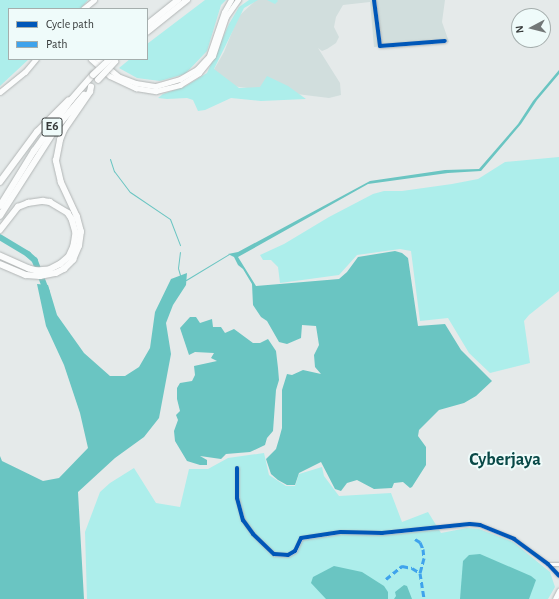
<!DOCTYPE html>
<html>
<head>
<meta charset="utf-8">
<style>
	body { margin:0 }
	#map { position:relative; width:559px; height:599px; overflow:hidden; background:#e5eaea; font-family:"Alegreya Sans",sans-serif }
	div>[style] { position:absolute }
	.built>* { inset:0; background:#d1dedd }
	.green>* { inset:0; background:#adeeeb }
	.water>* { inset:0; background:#6ac5c2 }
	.stream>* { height:1px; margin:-0.5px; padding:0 0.5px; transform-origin:0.5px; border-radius:0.5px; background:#6ac5c2 }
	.river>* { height:5.5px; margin:-2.75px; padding:0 2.75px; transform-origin:2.75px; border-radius:2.75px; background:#6ac5c2 }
	.roads { filter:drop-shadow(0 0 1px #b1b5b5) drop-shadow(0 0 1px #b1b5b5) }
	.minor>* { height:3px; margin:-1.5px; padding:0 1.5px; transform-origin:1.5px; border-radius:1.5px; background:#fbfcfc }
	.secondary>* { height:4.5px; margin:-2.25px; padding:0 2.25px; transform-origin:2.25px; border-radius:2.25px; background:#fbfcfc }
	.motorway>* { height:5.5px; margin:-2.75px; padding:0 2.75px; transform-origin:2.75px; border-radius:2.75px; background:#fbfcfc }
	.bridges { filter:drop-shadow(0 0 1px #b1b5b5) drop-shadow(0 0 1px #b1b5b5) }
	.motorway-bridge>* { height:5.5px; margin:-2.75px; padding:0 2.75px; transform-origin:2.75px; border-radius:2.75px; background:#fbfcfc }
	.quiet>* { height:3px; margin-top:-1.5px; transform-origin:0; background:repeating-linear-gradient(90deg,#3fa3ec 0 6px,transparent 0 9px) }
	.cycleway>* { height:4px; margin:-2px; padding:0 2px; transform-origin:2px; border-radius:2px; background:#0057b8 }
	span { translate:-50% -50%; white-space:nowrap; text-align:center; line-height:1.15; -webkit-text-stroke:4px #effbfa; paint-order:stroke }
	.shield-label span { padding:1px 3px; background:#effbfa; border:1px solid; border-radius:3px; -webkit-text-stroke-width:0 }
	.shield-label { font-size:13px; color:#363a3a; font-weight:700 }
	.district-label { font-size:18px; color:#084947; font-weight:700 }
	.legend { position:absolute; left:8px; top:8px; width:140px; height:52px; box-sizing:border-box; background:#effbfa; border:1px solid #a5aead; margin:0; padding:5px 7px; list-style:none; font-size:12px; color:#363a3a }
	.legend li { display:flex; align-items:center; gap:8px; height:20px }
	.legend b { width:20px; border:1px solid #a5aead }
	.north { position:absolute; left:511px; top:8px; width:40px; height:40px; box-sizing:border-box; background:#effbfa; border:1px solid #a5aead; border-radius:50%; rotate:263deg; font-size:11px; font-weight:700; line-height:16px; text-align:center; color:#363a3a }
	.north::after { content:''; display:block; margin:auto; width:14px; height:18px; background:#737878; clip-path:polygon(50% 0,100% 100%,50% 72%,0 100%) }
</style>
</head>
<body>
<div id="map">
	<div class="built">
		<div style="clip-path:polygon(256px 0,445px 0,442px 22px,449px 42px,374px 47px,370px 2px,343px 5px,336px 17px,334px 27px,339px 37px,336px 43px,327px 49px,322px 51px,318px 48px,340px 83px,341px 95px,329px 98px,232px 86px,212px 73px,224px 52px,238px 17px)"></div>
	</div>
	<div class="green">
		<div style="clip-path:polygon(0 0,88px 0,80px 9px,9px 9px,9px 59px,29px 59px,0 86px)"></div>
		<div style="clip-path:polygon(205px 0,226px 0,221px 5px,207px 51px,185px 74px,160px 81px,137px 78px,119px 68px,130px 59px,147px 59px,147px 44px)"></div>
		<div style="clip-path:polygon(249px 0,277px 0,278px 1px,275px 4px,267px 0,258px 0,244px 8px,214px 69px,239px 88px,260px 87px,267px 76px,288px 86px,306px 99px,261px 101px,231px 98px,205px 110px,198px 111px,193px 100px,187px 98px,167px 99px,158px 98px,163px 94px,186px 86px,207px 73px,229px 24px,239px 7px)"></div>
		<div style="clip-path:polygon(559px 157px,559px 291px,529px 315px,524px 321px,530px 363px,490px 373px,469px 353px,448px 318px,420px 321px,411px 251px,400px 249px,357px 255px,339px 275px,280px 283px,278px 267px,271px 260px,263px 260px,260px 255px,284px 244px,329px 217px,373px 194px,384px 191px,402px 191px,452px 184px,478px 179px,505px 162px)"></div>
		<div style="clip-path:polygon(264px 453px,269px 475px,286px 486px,295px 486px,299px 474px,322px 467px,324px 476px,339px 496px,391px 493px,402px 522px,428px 512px,441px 533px,467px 528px,479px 529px,513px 542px,550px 572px,555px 587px,548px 599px,87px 599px,85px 532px,100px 492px,110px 483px,134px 468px,156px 503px,180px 507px,189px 469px,208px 469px,228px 458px)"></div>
	</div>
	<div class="water">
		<div style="clip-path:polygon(559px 70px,559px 74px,537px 100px,521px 124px,481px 171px,448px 173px,368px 184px,238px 257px,256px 286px,339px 279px,347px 272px,358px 257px,395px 251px,402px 253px,408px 258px,418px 326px,445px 324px,461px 350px,492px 381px,476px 396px,464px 403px,439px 410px,419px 430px,418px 436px,426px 447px,426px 465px,412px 487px,410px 488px,403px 482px,394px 483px,392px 488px,374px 489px,357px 480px,347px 483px,341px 491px,335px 489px,321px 462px,299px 473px,295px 485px,287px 485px,278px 480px,271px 474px,266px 459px,276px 449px,279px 439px,282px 428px,282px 390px,287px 374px,292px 375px,303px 370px,321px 374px,315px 367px,314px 355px,319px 345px,316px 326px,302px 325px,301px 338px,287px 344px,279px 342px,267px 321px,261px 317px,253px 305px,252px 284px,243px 269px,238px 265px,234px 257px,228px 254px,238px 252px,370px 181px,445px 170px,479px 169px,518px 124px,533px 101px)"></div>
		<div style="clip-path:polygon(187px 273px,186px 285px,173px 305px,166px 323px,171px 354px,159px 418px,144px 437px,115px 458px,78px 492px,84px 599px,0 599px,0 456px,2px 461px,43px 481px,59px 478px,88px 448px,80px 413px,64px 365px,46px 326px,37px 284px,48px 285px,57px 315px,84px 353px,110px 376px,125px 376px,139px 367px,150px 348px,155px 312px,171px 279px)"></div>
		<div style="clip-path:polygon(190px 317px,196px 317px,200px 323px,212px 319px,213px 327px,221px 327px,225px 333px,234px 329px,253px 343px,260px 343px,268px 339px,276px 351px,278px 368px,279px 380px,276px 390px,273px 431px,267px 438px,265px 445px,250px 452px,226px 454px,221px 459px,200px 456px,207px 460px,207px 465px,200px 465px,187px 461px,175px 441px,174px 431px,178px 420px,176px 415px,180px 411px,177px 399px,177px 388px,180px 383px,192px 381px,195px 375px,194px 366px,217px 361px,211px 358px,214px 353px,195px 352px,189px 355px,180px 328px)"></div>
		<div style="clip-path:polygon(480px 554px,531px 576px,536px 580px,529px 599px,460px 599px,463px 561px,469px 555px)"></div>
		<div style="clip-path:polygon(334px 566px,362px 572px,384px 586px,388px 592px,388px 599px,326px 599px,311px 583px,313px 577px)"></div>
		<div style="clip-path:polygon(404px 585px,407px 586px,412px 599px,394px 599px,396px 596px,395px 592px)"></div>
	</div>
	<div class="stream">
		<div style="left:110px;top:159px;width:13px;rotate:72deg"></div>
		<div style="left:114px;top:171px;width:26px;rotate:53deg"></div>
		<div style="left:130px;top:192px;width:48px;rotate:34deg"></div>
		<div style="left:170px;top:219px;width:28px;rotate:69deg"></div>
		<div style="left:180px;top:275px;width:7px;rotate:-106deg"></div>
		<div style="left:178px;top:268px;width:16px;rotate:-83deg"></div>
		<div style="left:186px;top:280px;width:50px;rotate:-31.2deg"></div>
	</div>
	<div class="river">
		<div style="left:0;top:237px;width:33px;rotate:31deg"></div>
		<div style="left:28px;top:254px;width:9px;rotate:41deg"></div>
		<div style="left:35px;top:260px;width:34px;rotate:69deg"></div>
	</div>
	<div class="roads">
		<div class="minor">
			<div style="left:374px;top:0;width:46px;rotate:82.6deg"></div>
			<div style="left:380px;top:46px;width:65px;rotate:-4.4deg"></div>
			<div style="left:237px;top:468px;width:30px;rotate:90deg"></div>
			<div style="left:237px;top:498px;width:23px;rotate:75deg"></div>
			<div style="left:243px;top:520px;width:17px;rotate:54deg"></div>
			<div style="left:253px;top:534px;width:29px;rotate:44deg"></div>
			<div style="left:274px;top:554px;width:14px;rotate:4deg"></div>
			<div style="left:288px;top:555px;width:8px;rotate:-30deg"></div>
			<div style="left:295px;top:551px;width:14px;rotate:-65deg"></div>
			<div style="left:301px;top:538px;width:40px;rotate:-8.5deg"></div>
			<div style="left:341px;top:532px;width:41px;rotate:1.4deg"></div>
			<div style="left:382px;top:533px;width:88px;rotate:-5.8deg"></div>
			<div style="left:470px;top:524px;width:10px;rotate:6deg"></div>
			<div style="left:480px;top:525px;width:37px;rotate:22deg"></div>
			<div style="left:514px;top:539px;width:42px;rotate:36.3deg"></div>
			<div style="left:548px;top:564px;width:16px;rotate:47deg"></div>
			<div style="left:548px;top:564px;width:11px"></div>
		</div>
		<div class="secondary">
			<div style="left:83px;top:9px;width:14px;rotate:-39deg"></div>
			<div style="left:91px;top:59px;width:25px;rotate:42deg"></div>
			<div style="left:110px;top:76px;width:29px;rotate:25deg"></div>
			<div style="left:136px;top:88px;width:20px;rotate:9deg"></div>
			<div style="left:156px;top:91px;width:25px;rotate:-14deg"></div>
			<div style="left:180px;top:85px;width:22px;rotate:-32deg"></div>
			<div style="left:199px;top:73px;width:22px;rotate:-51deg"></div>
			<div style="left:213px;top:56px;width:41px;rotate:-71.6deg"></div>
			<div style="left:226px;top:17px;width:21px;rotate:-55deg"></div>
			<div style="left:98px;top:59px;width:26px;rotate:40deg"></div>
			<div style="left:118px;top:76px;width:19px;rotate:21deg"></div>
			<div style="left:136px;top:83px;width:20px;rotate:9deg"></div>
			<div style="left:156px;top:86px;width:25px;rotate:-16deg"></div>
			<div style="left:180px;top:79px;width:20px;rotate:-30deg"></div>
			<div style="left:197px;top:69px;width:18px;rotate:-47deg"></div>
			<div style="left:209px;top:56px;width:46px;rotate:-71.2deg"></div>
			<div style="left:224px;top:12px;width:14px;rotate:-60deg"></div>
			<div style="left:0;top:92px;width:32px;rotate:-39deg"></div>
			<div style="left:25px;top:72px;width:17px;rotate:-50deg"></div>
			<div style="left:555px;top:599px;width:9px;rotate:-63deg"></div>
		</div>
		<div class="motorway">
			<div style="left:147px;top:25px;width:40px;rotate:-39deg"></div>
			<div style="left:147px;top:32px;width:51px;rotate:-38.7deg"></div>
			<div style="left:0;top:182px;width:62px;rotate:-53.5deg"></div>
			<div style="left:37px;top:132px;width:44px;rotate:-45deg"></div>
			<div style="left:0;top:206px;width:65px;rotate:-58.3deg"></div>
			<div style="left:34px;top:151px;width:63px;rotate:-54deg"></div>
			<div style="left:71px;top:100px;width:33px;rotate:-49deg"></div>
			<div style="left:0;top:216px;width:106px;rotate:-57.4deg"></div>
			<div style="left:57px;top:127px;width:42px;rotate:-49.8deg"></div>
			<div style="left:0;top:230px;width:29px;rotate:-52deg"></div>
			<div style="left:18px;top:207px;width:11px;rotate:-22deg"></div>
			<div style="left:28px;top:203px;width:15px;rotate:-8deg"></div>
			<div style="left:43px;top:201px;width:7px;rotate:8deg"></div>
			<div style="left:50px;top:202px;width:21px;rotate:31deg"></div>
			<div style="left:68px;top:213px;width:7px;rotate:56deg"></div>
			<div style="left:72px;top:219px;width:15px;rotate:74deg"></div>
			<div style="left:76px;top:233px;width:13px;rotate:99deg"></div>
			<div style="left:74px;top:246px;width:12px;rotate:114deg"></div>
			<div style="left:69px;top:257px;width:11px;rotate:139deg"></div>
			<div style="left:61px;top:264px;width:13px;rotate:153deg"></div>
			<div style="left:49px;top:270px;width:12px;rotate:175deg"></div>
			<div style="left:37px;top:271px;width:8px;rotate:-166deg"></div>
			<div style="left:29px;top:269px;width:32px;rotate:-156deg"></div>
			<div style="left:0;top:264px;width:28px;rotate:23deg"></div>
			<div style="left:26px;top:275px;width:14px;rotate:4deg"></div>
			<div style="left:40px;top:276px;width:16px;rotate:-11deg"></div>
			<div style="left:56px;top:273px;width:9px;rotate:-27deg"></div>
			<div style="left:64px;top:269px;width:13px;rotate:-45deg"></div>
			<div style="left:73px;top:260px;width:15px;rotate:-67deg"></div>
			<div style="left:79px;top:246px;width:14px;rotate:-82deg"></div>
			<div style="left:81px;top:232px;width:16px;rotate:-105deg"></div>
			<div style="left:77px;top:217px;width:38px;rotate:-115deg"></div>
			<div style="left:61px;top:183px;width:23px;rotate:-103deg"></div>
			<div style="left:56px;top:161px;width:21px;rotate:-79deg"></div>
			<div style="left:60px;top:140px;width:11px;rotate:-68deg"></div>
			<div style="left:64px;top:130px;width:46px;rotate:-55.6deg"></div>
			<div style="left:90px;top:92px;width:5px;rotate:-79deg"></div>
		</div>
	</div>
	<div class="bridges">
		<div class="motorway-bridge">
			<div style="left:93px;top:75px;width:23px;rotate:-43deg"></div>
			<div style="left:98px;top:80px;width:25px;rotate:-47deg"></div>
		</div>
	</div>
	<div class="quiet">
		<div style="left:415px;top:539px;width:6px;rotate:31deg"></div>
		<div style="left:420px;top:542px;width:8px;rotate:67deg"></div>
		<div style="left:423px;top:549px;width:9px;rotate:84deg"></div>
		<div style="left:424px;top:558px;width:16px;rotate:105deg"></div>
		<div style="left:420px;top:573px;width:26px;rotate:81deg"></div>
		<div style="left:386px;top:579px;width:21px;rotate:-39deg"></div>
		<div style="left:402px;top:566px;width:10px;rotate:11deg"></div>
		<div style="left:412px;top:568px;width:9px;rotate:32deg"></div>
	</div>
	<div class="cycleway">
		<div style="left:374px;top:0;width:46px;rotate:82.6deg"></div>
		<div style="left:380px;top:46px;width:65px;rotate:-4.4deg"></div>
		<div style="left:237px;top:468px;width:30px;rotate:90deg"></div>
		<div style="left:237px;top:498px;width:23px;rotate:75deg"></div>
		<div style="left:243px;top:520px;width:17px;rotate:54deg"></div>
		<div style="left:253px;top:534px;width:29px;rotate:44deg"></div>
		<div style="left:274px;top:554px;width:14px;rotate:4deg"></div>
		<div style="left:288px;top:555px;width:8px;rotate:-30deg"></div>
		<div style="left:295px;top:551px;width:14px;rotate:-65deg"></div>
		<div style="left:301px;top:538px;width:40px;rotate:-8.5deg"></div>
		<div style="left:341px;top:532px;width:41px;rotate:1.4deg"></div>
		<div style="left:382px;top:533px;width:88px;rotate:-5.8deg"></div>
		<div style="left:470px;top:524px;width:10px;rotate:6deg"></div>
		<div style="left:480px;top:525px;width:37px;rotate:22deg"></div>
		<div style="left:514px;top:539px;width:42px;rotate:36.3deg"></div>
		<div style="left:548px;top:564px;width:16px;rotate:47deg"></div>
	</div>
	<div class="shield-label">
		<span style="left:52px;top:127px">E6</span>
	</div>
	<div class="district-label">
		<span style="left:505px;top:460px">Cyberjaya</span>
	</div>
	<ul class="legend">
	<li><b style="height:5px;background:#0057b8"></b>Cycle path</li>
	<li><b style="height:5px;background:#3fa3ec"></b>Path</li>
	</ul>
	<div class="north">N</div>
</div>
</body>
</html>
